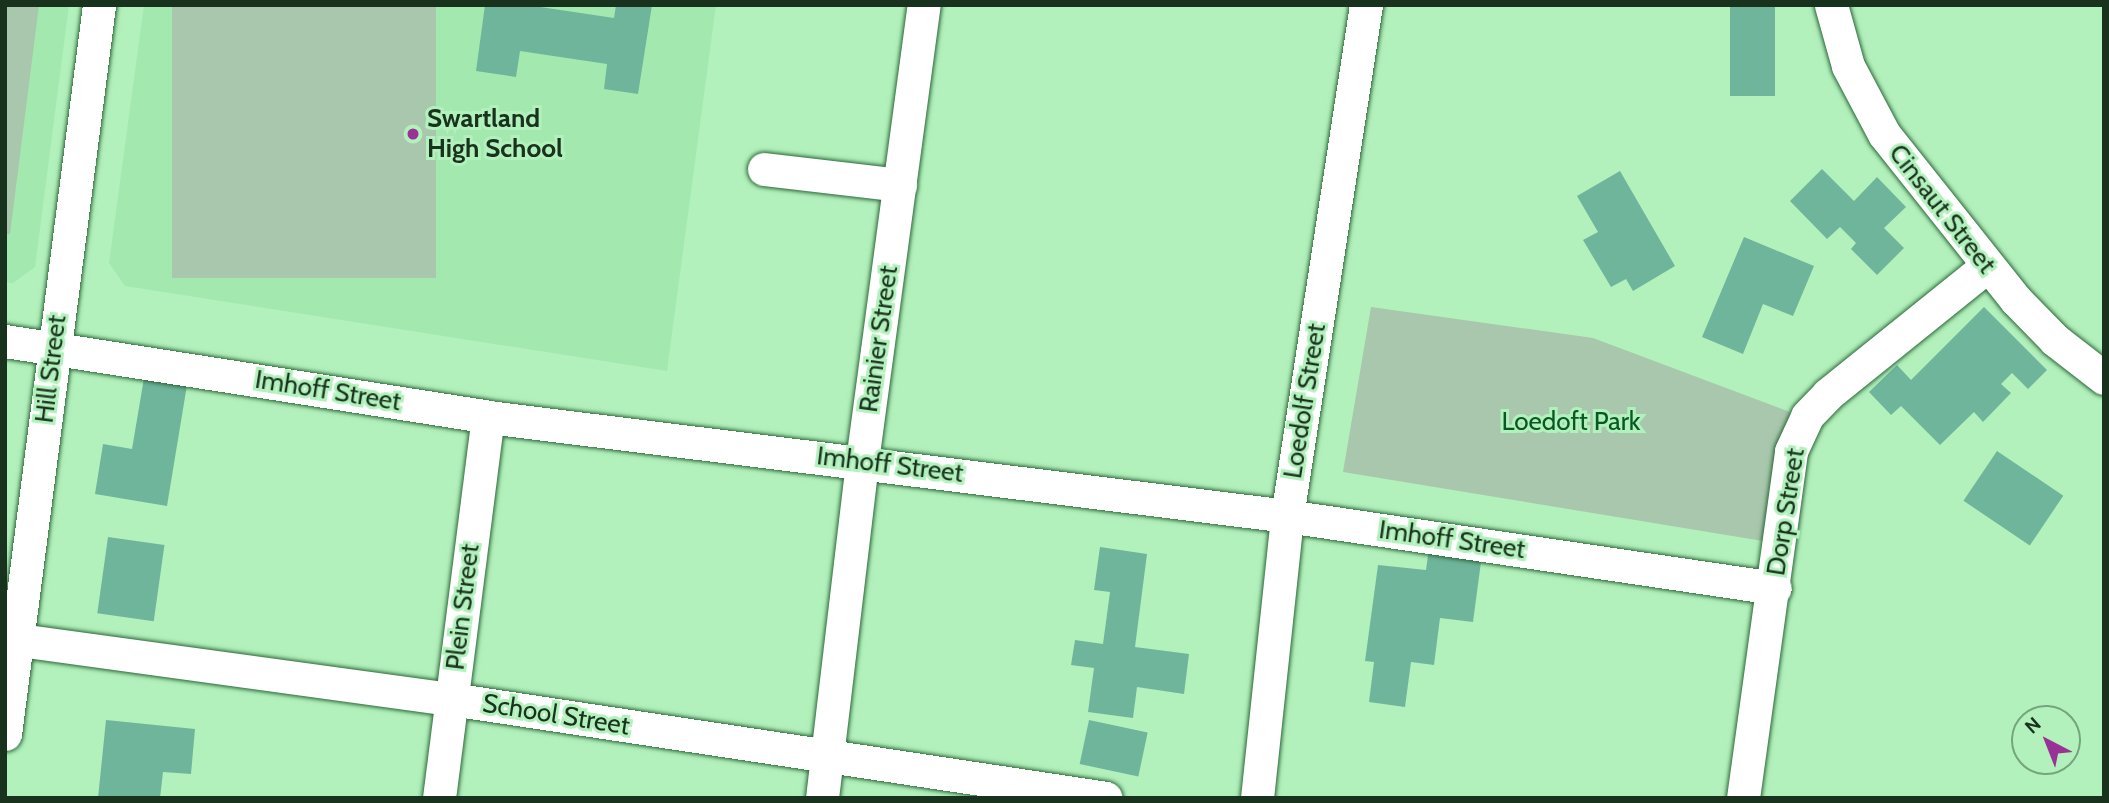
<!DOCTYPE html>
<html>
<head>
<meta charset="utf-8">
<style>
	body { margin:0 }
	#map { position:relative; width:2109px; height:803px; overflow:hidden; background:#b2f1bc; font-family:Cabin,sans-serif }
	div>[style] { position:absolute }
	.built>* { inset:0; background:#a3e8ae }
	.green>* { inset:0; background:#a8c7ac; transform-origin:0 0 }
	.building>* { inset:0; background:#6fb59c; transform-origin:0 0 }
	.roads { filter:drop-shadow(0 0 2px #2c683a) drop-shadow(0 0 2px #2c683a) }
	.minor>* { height:33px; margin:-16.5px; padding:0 16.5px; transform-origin:16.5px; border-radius:16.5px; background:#fff }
	.dots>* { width:19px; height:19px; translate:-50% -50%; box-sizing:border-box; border:4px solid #b2f1bc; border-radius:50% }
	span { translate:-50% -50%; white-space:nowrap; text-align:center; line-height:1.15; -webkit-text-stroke:6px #b2f1bc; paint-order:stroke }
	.poi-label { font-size:26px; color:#19321e; font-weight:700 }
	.left { translate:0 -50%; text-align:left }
	.street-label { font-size:26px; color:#19321e }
	.park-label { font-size:26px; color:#075824 }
	.frame { position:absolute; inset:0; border:7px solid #19321e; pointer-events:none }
	.north { position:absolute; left:2011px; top:705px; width:70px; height:70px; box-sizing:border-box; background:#b2f1bc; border:2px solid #75a57d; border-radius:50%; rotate:318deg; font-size:19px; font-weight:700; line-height:28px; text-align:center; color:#19321e }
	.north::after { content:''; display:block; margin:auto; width:24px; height:32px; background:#993296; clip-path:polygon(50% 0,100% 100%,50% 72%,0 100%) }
</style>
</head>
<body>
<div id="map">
	<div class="built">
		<div style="clip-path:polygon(5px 5px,69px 5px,35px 267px,13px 283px,5px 282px)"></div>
		<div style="clip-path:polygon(144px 5px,716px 5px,667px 371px,125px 286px,109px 263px)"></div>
	</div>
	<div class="green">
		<div style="clip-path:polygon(5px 5px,39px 5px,10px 234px,5px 234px)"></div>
		<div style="left:172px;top:5px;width:264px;height:273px"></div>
		<div style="clip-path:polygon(1371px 307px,1593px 338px,1790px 412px,1763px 541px,1343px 472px)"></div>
	</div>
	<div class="building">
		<div style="clip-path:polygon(485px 5px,527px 5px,614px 18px,616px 5px,652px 5px,638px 94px,604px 89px,607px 64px,520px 51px,516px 77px,476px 71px)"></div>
		<div style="left:1730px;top:5px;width:45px;height:91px"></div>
		<div style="clip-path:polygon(1822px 169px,1854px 201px,1877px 177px,1906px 207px,1884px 228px,1904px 248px,1877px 275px,1851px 249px,1856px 243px,1840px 227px,1827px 239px,1790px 201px)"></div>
		<div style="clip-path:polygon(1620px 171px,1675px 266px,1633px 291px,1626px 279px,1611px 287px,1583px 240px,1598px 232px,1577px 196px)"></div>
		<div style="clip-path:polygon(1744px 237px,1814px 266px,1793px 316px,1763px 304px,1743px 354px,1702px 337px)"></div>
		<div style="clip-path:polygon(1984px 307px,2047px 370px,2028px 389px,2012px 373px,2001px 384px,2011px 393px,1983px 422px,1974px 412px,1940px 445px,1901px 406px,1891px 415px,1869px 392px,1897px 365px,1911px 380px)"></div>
		<div style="clip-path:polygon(144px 378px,187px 385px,167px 506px,95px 494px,103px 444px,132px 449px)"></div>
		<div style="left:1997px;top:451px;width:80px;height:60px;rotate:34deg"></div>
		<div style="left:108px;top:537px;width:57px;height:77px;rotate:8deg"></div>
		<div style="clip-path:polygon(1430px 541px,1483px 547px,1473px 622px,1440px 618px,1434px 665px,1411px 662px,1405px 707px,1369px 702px,1374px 662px,1365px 661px,1378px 565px,1426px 570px)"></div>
		<div style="clip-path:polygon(1100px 547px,1147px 554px,1135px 647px,1189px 654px,1184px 694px,1137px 687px,1133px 718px,1088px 712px,1094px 668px,1071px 665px,1075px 640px,1103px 644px,1110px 592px,1094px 590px)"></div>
		<div style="clip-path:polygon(106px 720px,195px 729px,191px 774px,163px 772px,160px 798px,98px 798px)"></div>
		<div style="left:1089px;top:720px;width:60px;height:45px;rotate:12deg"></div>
	</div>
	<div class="roads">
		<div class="minor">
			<div style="left:1831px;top:5px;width:63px;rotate:74.4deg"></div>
			<div style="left:1848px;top:66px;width:77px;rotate:62.1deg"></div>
			<div style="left:1884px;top:134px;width:212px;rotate:51.5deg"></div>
			<div style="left:2016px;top:300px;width:56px;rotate:45.7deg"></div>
			<div style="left:2055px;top:340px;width:62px;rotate:37.8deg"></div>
			<div style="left:764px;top:169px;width:137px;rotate:6.7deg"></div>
			<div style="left:5px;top:341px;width:489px;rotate:8.9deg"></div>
			<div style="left:488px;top:417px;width:805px;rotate:7.06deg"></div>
			<div style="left:1287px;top:516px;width:493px;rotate:8.4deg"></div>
			<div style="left:5px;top:638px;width:450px;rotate:7.8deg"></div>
			<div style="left:451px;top:699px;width:662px;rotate:8.59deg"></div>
			<div style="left:5px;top:734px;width:735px;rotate:-82.65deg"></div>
			<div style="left:439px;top:798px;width:384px;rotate:-82.7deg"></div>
			<div style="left:822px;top:798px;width:339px;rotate:-83.2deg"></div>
			<div style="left:862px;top:461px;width:460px;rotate:-82.3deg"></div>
			<div style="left:1257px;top:798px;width:284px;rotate:-83.9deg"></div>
			<div style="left:1287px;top:516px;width:517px;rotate:-81.21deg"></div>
			<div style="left:1743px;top:798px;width:350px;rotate:-82.1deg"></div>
			<div style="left:1791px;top:451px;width:38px;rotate:-65deg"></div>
			<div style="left:1807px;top:416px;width:30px;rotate:-46deg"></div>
			<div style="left:1828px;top:394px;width:203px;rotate:-38.8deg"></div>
		</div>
	</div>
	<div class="dots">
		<div style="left:413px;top:134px;background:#993296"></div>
	</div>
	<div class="poi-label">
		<span class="left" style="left:427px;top:134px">Swartland<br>High School</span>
	</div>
	<div class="street-label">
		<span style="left:1942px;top:209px;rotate:52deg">Cinsaut Street</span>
		<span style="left:879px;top:339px;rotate:-82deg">Rainier Street</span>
		<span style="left:51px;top:369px;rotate:-83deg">Hill Street</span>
		<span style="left:328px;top:391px;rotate:9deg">Imhoff Street</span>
		<span style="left:1305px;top:401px;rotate:-81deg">Loedolf Street</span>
		<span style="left:890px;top:465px;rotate:7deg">Imhoff Street</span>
		<span style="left:1786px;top:512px;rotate:-81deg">Dorp Street</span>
		<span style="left:1452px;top:540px;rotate:8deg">Imhoff Street</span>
		<span style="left:463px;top:607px;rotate:-83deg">Plein Street</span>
		<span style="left:556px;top:715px;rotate:9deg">School Street</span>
	</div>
	<div class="park-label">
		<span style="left:1571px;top:422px">Loedoft Park</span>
	</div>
	<div class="frame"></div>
	<div class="north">N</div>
</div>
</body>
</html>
